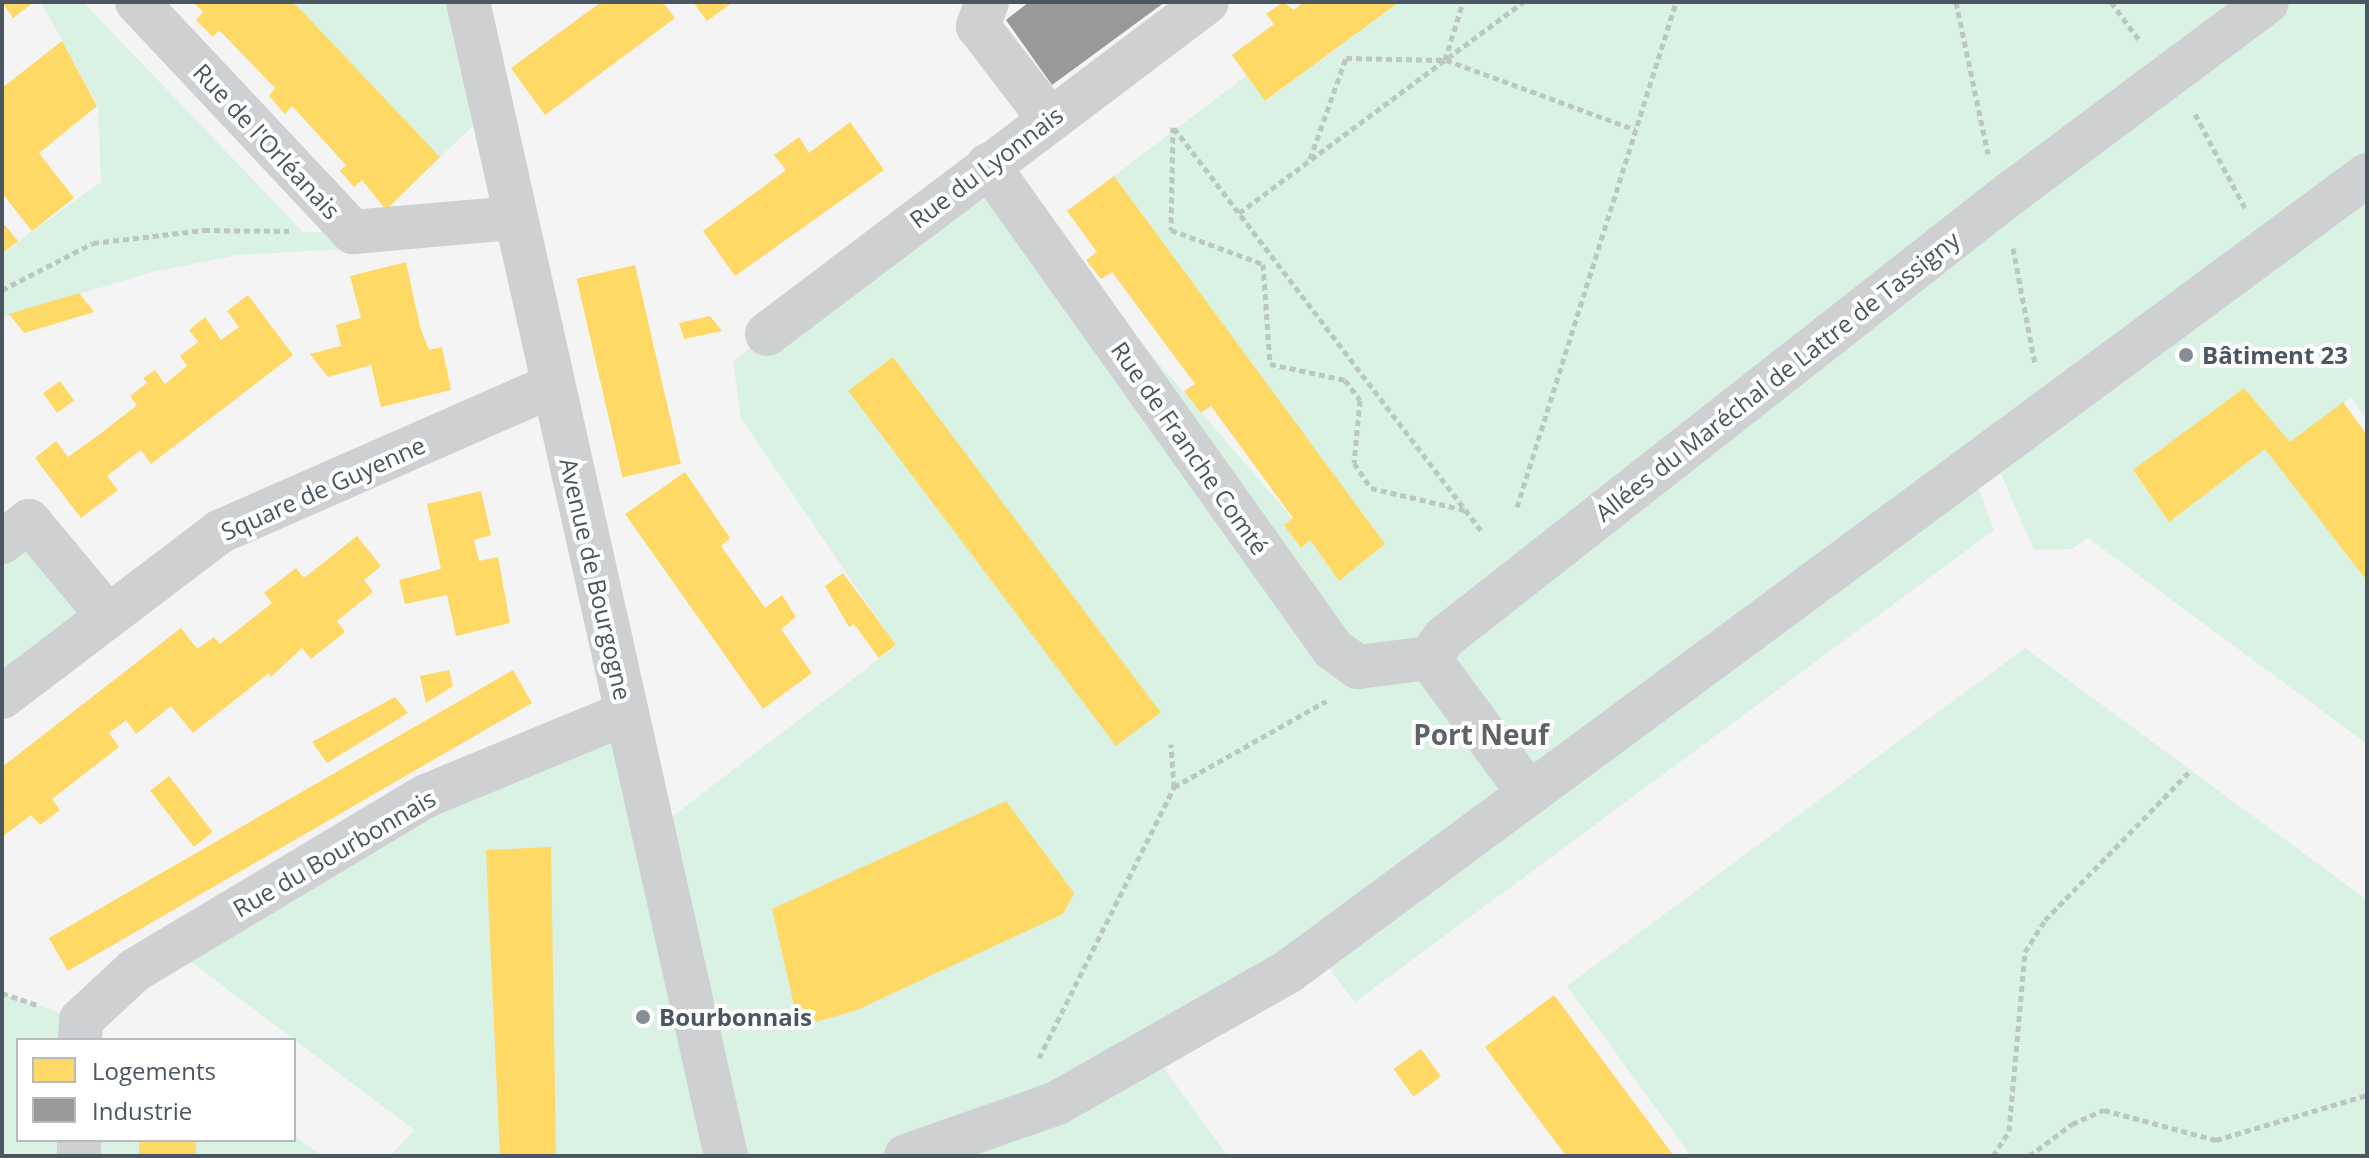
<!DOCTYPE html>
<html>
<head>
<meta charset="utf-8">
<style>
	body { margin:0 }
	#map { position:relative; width:2369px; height:1158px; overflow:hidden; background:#f4f4f4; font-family:"Open Sans",sans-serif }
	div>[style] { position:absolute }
	.green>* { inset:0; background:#d9f2e3 }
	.homes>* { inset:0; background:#ffd966; transform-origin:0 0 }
	.industry>* { inset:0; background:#999 }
	.path>* { height:5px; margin-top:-2.5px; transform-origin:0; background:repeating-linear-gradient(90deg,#bcc7c4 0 6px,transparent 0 10px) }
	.minor>* { height:44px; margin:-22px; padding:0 22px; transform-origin:22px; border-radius:22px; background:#ced0d2 }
	.dots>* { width:22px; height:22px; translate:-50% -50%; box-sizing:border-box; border:4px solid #fff; border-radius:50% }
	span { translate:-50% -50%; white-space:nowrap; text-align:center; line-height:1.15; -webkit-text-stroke:8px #fff; paint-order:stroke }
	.street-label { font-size:24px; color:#4a5661 }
	.poi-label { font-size:24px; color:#4a5661; font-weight:700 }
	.left { translate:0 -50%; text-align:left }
	.quarter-label { font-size:28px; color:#5f6368; font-weight:700 }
	.frame { position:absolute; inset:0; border:4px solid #4a5661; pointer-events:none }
	.legend { position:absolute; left:16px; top:1038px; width:280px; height:104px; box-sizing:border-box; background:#fff; border:2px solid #b7bbc0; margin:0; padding:10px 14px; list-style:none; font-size:24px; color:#4a5661 }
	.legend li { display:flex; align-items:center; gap:16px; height:40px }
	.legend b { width:40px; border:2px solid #b7bbc0 }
</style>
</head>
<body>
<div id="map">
	<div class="green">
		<div style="clip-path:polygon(41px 2px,83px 2px,303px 232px,353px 232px,365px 248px,238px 255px,148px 273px,2px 318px,2px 253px,101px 182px,98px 106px)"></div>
		<div style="clip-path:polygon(289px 2px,468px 2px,490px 110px,440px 157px,433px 155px)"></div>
		<div style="clip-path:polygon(1399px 2px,2367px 2px,2367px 420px,2351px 398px,2290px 442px,2244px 388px,2133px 471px,2169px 522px,2265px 449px,2270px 455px,2367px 581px,2367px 744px,2088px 538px,2072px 549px,2034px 550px,1992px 453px,1971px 468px,1994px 530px,1355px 1002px,1316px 952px,1151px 1051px,1228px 1156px,390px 1156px,414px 1130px,173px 948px,626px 713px,653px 831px,896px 646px,741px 418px,733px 361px,988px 165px,1343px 577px,1384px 544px,1114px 176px,1247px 75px,1266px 101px)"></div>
		<div style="clip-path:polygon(29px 521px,108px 616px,2px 697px,2px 542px)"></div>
		<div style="clip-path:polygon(2025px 648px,2367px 900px,2367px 1156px,1691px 1156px,1567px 986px)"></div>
		<div style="clip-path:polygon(2px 993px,81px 1020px,80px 1040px,18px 1040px,18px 1140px,294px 1140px,294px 1135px,322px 1156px,2px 1156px)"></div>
	</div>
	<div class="homes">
		<div style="clip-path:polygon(2px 2px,34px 2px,13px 18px)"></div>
		<div style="clip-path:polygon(193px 2px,289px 2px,298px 7px,440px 157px,386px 210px,362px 180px,354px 187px,340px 171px,346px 165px,292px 106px,285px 114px,269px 96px,275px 88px,219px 30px,213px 37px,196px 20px,203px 12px)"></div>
		<div style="clip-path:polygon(601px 2px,663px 2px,675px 18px,545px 115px,511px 68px)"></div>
		<div style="clip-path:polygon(693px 2px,733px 2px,707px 21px)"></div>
		<div style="clip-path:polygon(1283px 2px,1294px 10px,1304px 2px,1399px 2px,1265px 101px,1232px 55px,1274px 24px,1266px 14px)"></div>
		<div style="clip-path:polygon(62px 41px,97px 106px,39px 153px,74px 198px,32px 231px,2px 193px,2px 88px)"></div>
		<div style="clip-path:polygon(850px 122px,884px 170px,735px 276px,703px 231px,786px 170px,774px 155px,799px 137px,809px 153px)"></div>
		<div style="clip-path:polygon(1114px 176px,1385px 544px,1339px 581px,1310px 540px,1301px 548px,1284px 525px,1293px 518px,1211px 406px,1201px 413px,1184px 391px,1195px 384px,1112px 272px,1101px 279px,1086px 260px,1097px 252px,1067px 211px)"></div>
		<div style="clip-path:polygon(5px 225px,18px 241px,2px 253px,2px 227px)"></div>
		<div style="clip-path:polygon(406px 262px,420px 327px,429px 350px,442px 347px,451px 390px,381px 407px,371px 365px,328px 377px,310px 354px,341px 346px,336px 325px,361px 318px,350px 276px)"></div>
		<div style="left:635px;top:265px;width:204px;height:60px;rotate:77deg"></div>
		<div style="clip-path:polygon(79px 293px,94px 312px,24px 333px,9px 314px)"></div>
		<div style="clip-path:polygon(248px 295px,293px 355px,151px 464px,141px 450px,122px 464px,107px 476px,118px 490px,81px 518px,35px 458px,56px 441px,68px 457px,100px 434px,137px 405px,130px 396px,147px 383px,143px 378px,155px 370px,165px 384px,187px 366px,180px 356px,198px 342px,189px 330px,205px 317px,221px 340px,239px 327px,227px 311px)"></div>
		<div style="clip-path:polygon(710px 316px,722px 331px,684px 339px,679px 323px)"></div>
		<div style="left:893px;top:357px;width:445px;height:56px;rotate:53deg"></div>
		<div style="left:60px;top:381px;width:24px;height:21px;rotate:54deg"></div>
		<div style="clip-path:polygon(2244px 388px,2290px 442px,2343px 402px,2367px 435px,2367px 581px,2265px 449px,2169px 522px,2133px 470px)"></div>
		<div style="clip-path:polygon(685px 472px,730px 538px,721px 546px,765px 608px,782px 595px,796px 617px,781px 629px,812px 673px,763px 709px,625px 514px)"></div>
		<div style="clip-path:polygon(481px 491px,491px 535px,474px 540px,479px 561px,498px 557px,510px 623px,456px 636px,447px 595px,405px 604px,399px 580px,441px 569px,427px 504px)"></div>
		<div style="clip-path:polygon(357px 536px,381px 566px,364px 580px,373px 592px,337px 621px,345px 632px,311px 659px,302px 648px,271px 677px,269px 673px,193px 733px,171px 706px,136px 734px,126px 720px,109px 733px,119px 747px,52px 799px,60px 810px,40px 825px,31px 815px,2px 837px,2px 767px,181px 628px,197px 649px,214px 637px,220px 644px,272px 603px,264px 593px,296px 568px,304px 578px)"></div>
		<div style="clip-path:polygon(843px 573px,896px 645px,879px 658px,854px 624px,849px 627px,825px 586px)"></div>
		<div style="clip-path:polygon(449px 670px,453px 686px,426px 703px,420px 676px)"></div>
		<div style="left:513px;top:670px;width:38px;height:536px;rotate:60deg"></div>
		<div style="clip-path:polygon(395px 697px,408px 713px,327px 763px,312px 742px)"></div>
		<div style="left:169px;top:776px;width:71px;height:24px;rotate:52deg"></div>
		<div style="clip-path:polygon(1006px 801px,1074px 893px,1063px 914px,857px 1010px,799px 1027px,772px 909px)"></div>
		<div style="clip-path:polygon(551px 847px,556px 1156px,500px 1156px,486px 850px)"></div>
		<div style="clip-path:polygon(1554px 995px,1674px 1156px,1566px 1156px,1485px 1047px)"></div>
		<div style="left:1421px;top:1049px;width:34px;height:34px;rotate:54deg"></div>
		<div style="left:139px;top:1140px;width:57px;height:16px"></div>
	</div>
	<div class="industry">
		<div style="clip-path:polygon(1029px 2px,1165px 2px,1052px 85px,1006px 20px)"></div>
	</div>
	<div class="path">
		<div style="left:1956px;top:2px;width:155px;rotate:78.1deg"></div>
		<div style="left:2111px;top:2px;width:47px;rotate:53.6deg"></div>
		<div style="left:1446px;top:60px;width:202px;rotate:20.2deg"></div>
		<div style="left:2195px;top:114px;width:106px;rotate:62deg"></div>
		<div style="left:1173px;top:127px;width:103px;rotate:91.1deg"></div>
		<div style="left:1171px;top:230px;width:98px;rotate:20.3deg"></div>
		<div style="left:1263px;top:264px;width:100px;rotate:86deg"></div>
		<div style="left:1270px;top:364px;width:77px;rotate:12deg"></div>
		<div style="left:1345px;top:380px;width:25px;rotate:53deg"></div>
		<div style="left:1360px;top:400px;width:63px;rotate:95.4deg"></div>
		<div style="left:1354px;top:463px;width:30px;rotate:56deg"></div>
		<div style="left:1371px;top:488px;width:97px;rotate:13.2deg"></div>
		<div style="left:1174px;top:128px;width:509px;rotate:52.66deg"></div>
		<div style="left:1310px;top:159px;width:107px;rotate:-70.4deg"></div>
		<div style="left:1346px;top:58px;width:99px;rotate:1.2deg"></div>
		<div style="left:1445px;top:60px;width:61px;rotate:-72.8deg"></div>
		<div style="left:1239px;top:213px;width:354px;rotate:-36.6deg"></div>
		<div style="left:2013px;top:248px;width:118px;rotate:79.3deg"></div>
		<div style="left:2px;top:290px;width:102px;rotate:-27.3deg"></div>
		<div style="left:93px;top:243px;width:112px;rotate:-6.7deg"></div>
		<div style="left:204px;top:230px;width:85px;rotate:0.7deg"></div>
		<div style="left:1517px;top:507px;width:529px;rotate:-72.52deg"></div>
		<div style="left:1174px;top:787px;width:175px;rotate:-29.5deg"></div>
		<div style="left:2px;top:993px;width:39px;rotate:19deg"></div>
		<div style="left:1039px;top:1058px;width:303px;rotate:-63.5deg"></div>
		<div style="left:1174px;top:787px;width:43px;rotate:-94deg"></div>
		<div style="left:1993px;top:1156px;width:30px;rotate:-57deg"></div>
		<div style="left:2009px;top:1131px;width:180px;rotate:-84.9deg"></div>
		<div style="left:2025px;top:952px;width:38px;rotate:-58deg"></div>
		<div style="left:2045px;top:920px;width:209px;rotate:-45.8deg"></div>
		<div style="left:2029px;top:1156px;width:54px;rotate:-36.7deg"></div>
		<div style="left:2072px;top:1124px;width:35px;rotate:-24deg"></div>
		<div style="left:2104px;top:1110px;width:116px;rotate:15deg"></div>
		<div style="left:2216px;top:1140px;width:158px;rotate:-16.6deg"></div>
	</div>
	<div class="minor">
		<div style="left:137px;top:2px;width:316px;rotate:46.8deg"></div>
		<div style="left:353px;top:232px;width:161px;rotate:-5deg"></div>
		<div style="left:468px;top:2px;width:1182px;rotate:77.4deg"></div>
		<div style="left:987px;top:2px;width:26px;rotate:111deg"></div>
		<div style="left:978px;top:26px;width:117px;rotate:52.6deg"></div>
		<div style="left:988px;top:165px;width:594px;rotate:54.52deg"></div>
		<div style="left:1333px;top:649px;width:31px;rotate:36deg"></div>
		<div style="left:1358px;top:667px;width:72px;rotate:-7.2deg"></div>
		<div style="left:767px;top:334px;width:551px;rotate:-37.04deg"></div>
		<div style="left:2px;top:542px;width:34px;rotate:-38deg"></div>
		<div style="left:29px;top:521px;width:124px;rotate:50.3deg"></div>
		<div style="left:2px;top:697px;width:273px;rotate:-37.2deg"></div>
		<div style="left:219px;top:532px;width:364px;rotate:-23.7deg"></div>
		<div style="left:1528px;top:792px;width:167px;rotate:-126.5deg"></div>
		<div style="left:1429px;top:658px;width:26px;rotate:-53deg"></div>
		<div style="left:1445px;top:637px;width:709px;rotate:-38.13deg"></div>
		<div style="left:2003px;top:199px;width:329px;rotate:-36.7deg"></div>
		<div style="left:80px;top:1040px;width:20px;rotate:-87deg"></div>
		<div style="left:81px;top:1020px;width:74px;rotate:-42.8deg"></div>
		<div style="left:135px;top:970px;width:339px;rotate:-30.9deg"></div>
		<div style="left:426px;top:796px;width:217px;rotate:-22.5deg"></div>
		<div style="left:79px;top:1156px;width:16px;rotate:-90deg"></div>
		<div style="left:906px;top:1156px;width:160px;rotate:-19.3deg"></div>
		<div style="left:1057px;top:1103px;width:267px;rotate:-29.6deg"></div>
		<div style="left:1289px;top:971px;width:1340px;rotate:-36.44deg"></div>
	</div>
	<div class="dots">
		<div style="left:2186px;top:355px;background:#868d94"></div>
		<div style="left:643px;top:1017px;background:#868d94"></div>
	</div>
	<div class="street-label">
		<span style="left:267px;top:141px;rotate:47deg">Rue de l'Orléanais</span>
		<span style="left:986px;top:167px;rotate:-37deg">Rue du Lyonnais</span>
		<span style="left:1777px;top:376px;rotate:-38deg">Allées du Maréchal de Lattre de Tassigny</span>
		<span style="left:1190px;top:448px;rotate:55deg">Rue de Franche Comté</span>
		<span style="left:323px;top:488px;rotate:-24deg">Square de Guyenne</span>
		<span style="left:596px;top:579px;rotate:77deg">Avenue de Bourgogne</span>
		<span style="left:334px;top:853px;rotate:-30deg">Rue du Bourbonnais</span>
	</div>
	<div class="poi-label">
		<span class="left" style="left:2202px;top:355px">Bâtiment 23</span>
		<span class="left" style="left:659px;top:1017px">Bourbonnais</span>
	</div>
	<div class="quarter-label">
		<span style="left:1481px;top:734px">Port Neuf</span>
	</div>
	<div class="frame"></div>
	<ul class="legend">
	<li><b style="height:22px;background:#ffd966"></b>Logements</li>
	<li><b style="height:22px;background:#999"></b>Industrie</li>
	</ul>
</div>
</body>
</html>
